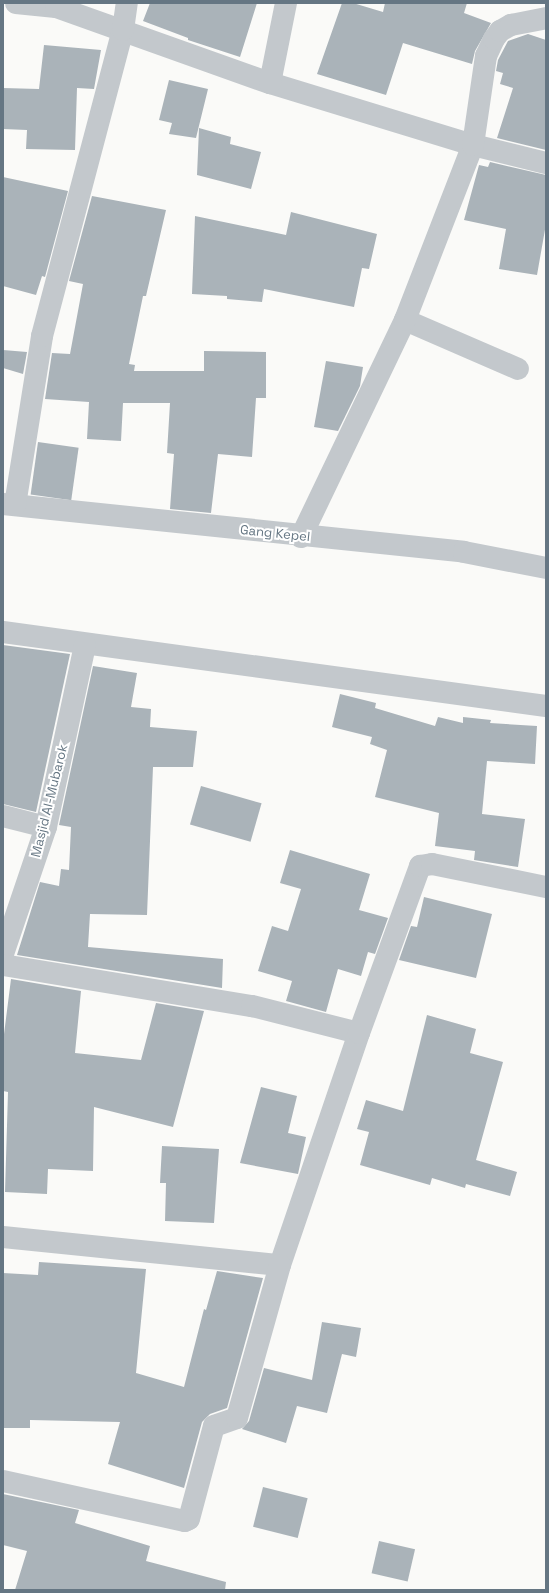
<!DOCTYPE html>
<html>
<head>
<meta charset="utf-8">
<style>
	body { margin:0 }
	#map { position:relative; width:549px; height:1593px; overflow:hidden; background:#fafaf8; font-family:"Space Grotesk",sans-serif }
	div>[style] { position:absolute }
	.building>* { inset:0; background:#aab3b9; transform-origin:0 0 }
	.street>* { height:22px; margin:-11px; padding:0 11px; transform-origin:11px; border-radius:11px; background:#c3c8cc }
	span { translate:-50% -50%; white-space:nowrap; text-align:center; line-height:1.15; -webkit-text-stroke:4px #fff; paint-order:stroke }
	.street-label { font-size:13px; color:#657683 }
	.frame { position:absolute; inset:0; border:4px solid #657683; pointer-events:none }
</style>
</head>
<body>
<div id="map">
	<div class="building">
		<div style="clip-path:polygon(150px 3px,257px 3px,240px 57px,188px 40px,188px 38px,143px 21px)"></div>
		<div style="clip-path:polygon(342px 3px,353px 3px,383px 12px,385px 3px,467px 3px,464px 13px,491px 23px,475px 51px,472px 64px,403px 43px,386px 95px,317px 74px)"></div>
		<div style="clip-path:polygon(528px 34px,546px 40px,546px 150px,497px 138px,513px 88px,500px 84px,503px 73px,496px 71px,498px 60px,508px 41px)"></div>
		<div style="clip-path:polygon(44px 45px,101px 50px,94px 89px,77px 88px,75px 150px,26px 149px,27px 130px,3px 129px,3px 88px,39px 89px)"></div>
		<div style="clip-path:polygon(169px 80px,208px 89px,196px 138px,169px 134px,172px 123px,159px 120px)"></div>
		<div style="clip-path:polygon(199px 128px,231px 137px,230px 144px,261px 152px,251px 189px,197px 175px)"></div>
		<div style="clip-path:polygon(490px 162px,546px 175px,546px 224px,537px 275px,499px 269px,506px 229px,464px 220px,479px 165px,488px 167px)"></div>
		<div style="clip-path:polygon(3px 177px,68px 191px,45px 277px,42px 276px,36px 295px,3px 286px)"></div>
		<div style="clip-path:polygon(92px 196px,166px 210px,146px 296px,143px 296px,129px 364px,135px 365px,134px 371px,204px 371px,204px 351px,266px 352px,266px 398px,256px 398px,252px 457px,218px 454px,211px 513px,170px 509px,174px 454px,167px 453px,170px 403px,123px 403px,121px 441px,87px 439px,89px 402px,45px 399px,52px 353px,70px 354px,83px 284px,69px 281px)"></div>
		<div style="clip-path:polygon(291px 212px,377px 234px,369px 269px,362px 268px,354px 307px,264px 289px,262px 302px,227px 299px,227px 296px,192px 294px,195px 216px,286px 235px)"></div>
		<div style="clip-path:polygon(3px 350px,27px 352px,23px 374px,3px 368px)"></div>
		<div style="clip-path:polygon(326px 361px,363px 367px,360px 386px,338px 431px,314px 427px)"></div>
		<div style="left:38px;top:442px;width:41px;height:53px;rotate:8deg"></div>
		<div style="clip-path:polygon(3px 645px,70px 654px,36px 812px,3px 804px)"></div>
		<div style="clip-path:polygon(93px 666px,137px 673px,131px 707px,151px 709px,150px 727px,197px 731px,193px 767px,153px 767px,147px 915px,90px 914px,88px 947px,223px 959px,222px 988px,17px 955px,40px 882px,59px 886px,61px 869px,69px 870px,71px 827px,59px 825px)"></div>
		<div style="clip-path:polygon(340px 694px,376px 703px,375px 708px,435px 726px,438px 717px,463px 723px,463px 717px,491px 720px,490px 723px,537px 726px,535px 764px,487px 761px,482px 814px,525px 819px,518px 867px,474px 860px,475px 851px,435px 846px,439px 813px,375px 797px,387px 750px,370px 744px,372px 737px,332px 727px)"></div>
		<div style="left:201px;top:786px;width:63px;height:40px;rotate:16deg"></div>
		<div style="clip-path:polygon(290px 850px,370px 874px,359px 910px,388px 918px,375px 954px,368px 952px,361px 976px,338px 969px,326px 1012px,286px 1001px,292px 981px,258px 971px,272px 926px,288px 931px,301px 889px,280px 883px)"></div>
		<div style="clip-path:polygon(424px 897px,492px 914px,476px 978px,399px 960px,411px 926px,417px 927px)"></div>
		<div style="clip-path:polygon(11px 979px,81px 991px,75px 1053px,141px 1060px,156px 1003px,204px 1011px,173px 1127px,94px 1107px,93px 1171px,48px 1169px,47px 1194px,5px 1192px,8px 1092px,3px 1091px,3px 1042px)"></div>
		<div style="clip-path:polygon(427px 1015px,476px 1029px,470px 1053px,503px 1062px,476px 1160px,517px 1172px,510px 1196px,466px 1184px,465px 1188px,432px 1178px,430px 1185px,360px 1165px,369px 1132px,357px 1129px,366px 1100px,403px 1111px)"></div>
		<div style="clip-path:polygon(261px 1087px,297px 1096px,288px 1133px,306px 1137px,298px 1174px,240px 1163px)"></div>
		<div style="clip-path:polygon(162px 1146px,219px 1149px,214px 1223px,165px 1221px,166px 1183px,160px 1183px)"></div>
		<div style="clip-path:polygon(39px 1262px,146px 1269px,136px 1373px,184px 1387px,204px 1309px,206px 1310px,217px 1271px,263px 1278px,227px 1408px,210px 1414px,202px 1422px,184px 1488px,108px 1464px,120px 1422px,30px 1420px,30px 1428px,3px 1428px,3px 1273px,38px 1275px)"></div>
		<div style="clip-path:polygon(322px 1322px,361px 1328px,356px 1357px,342px 1354px,327px 1413px,297px 1406px,286px 1443px,242px 1429px,249px 1421px,264px 1368px,312px 1380px)"></div>
		<div style="left:263px;top:1487px;width:46px;height:41px;rotate:14deg"></div>
		<div style="clip-path:polygon(3px 1494px,79px 1510px,75px 1523px,150px 1546px,146px 1561px,226px 1582px,225px 1590px,15px 1590px,27px 1551px,3px 1545px)"></div>
		<div style="left:379px;top:1541px;width:37px;height:33px;rotate:13deg"></div>
	</div>
	<div class="street">
		<div style="left:16px;top:3px;width:40px;rotate:5.7deg"></div>
		<div style="left:56px;top:7px;width:227px;rotate:19.6deg"></div>
		<div style="left:270px;top:83px;width:212px;rotate:17deg"></div>
		<div style="left:473px;top:145px;width:75px;rotate:13.9deg"></div>
		<div style="left:270px;top:83px;width:82px;rotate:-78.7deg"></div>
		<div style="left:405px;top:320px;width:123px;rotate:23.4deg"></div>
		<div style="left:3px;top:504px;width:463px;rotate:5.9deg"></div>
		<div style="left:464px;top:552px;width:84px;rotate:11deg"></div>
		<div style="left:15px;top:505px;width:171px;rotate:-80.9deg"></div>
		<div style="left:42px;top:336px;width:317px;rotate:-75.2deg"></div>
		<div style="left:123px;top:30px;width:27px;rotate:-82deg"></div>
		<div style="left:301px;top:537px;width:241px;rotate:-64.4deg"></div>
		<div style="left:405px;top:320px;width:188px;rotate:-68.8deg"></div>
		<div style="left:473px;top:145px;width:90px;rotate:-81.7deg"></div>
		<div style="left:486px;top:56px;width:19px;rotate:-65deg"></div>
		<div style="left:494px;top:39px;width:10px;rotate:-53deg"></div>
		<div style="left:500px;top:31px;width:13px;rotate:-29deg"></div>
		<div style="left:511px;top:25px;width:36px;rotate:-11deg"></div>
		<div style="left:3px;top:632px;width:548px;rotate:7.76deg"></div>
		<div style="left:3px;top:816px;width:44px;rotate:14.3deg"></div>
		<div style="left:3px;top:954px;width:134px;rotate:-71.3deg"></div>
		<div style="left:46px;top:827px;width:186px;rotate:-77.9deg"></div>
		<div style="left:3px;top:965px;width:252px;rotate:9.4deg"></div>
		<div style="left:252px;top:1006px;width:110px;rotate:14.2deg"></div>
		<div style="left:3px;top:1237px;width:278px;rotate:5.8deg"></div>
		<div style="left:280px;top:1265px;width:245px;rotate:-71.2deg"></div>
		<div style="left:359px;top:1033px;width:178px;rotate:-69.9deg"></div>
		<div style="left:420px;top:866px;width:12px;rotate:-9deg"></div>
		<div style="left:432px;top:864px;width:116px;rotate:11.4deg"></div>
		<div style="left:3px;top:1481px;width:186px;rotate:12.4deg"></div>
		<div style="left:185px;top:1521px;width:4px;rotate:-27deg"></div>
		<div style="left:189px;top:1519px;width:96px;rotate:-75deg"></div>
		<div style="left:214px;top:1426px;width:24px;rotate:-19deg"></div>
		<div style="left:237px;top:1418px;width:159px;rotate:-74.3deg"></div>
	</div>
	<div class="street-label">
		<span style="left:275px;top:534px;rotate:6deg">Gang Kepel</span>
		<span style="left:50px;top:801px;rotate:-76deg">Masjid Al-Mubarok</span>
	</div>
	<div class="frame"></div>
</div>
</body>
</html>
